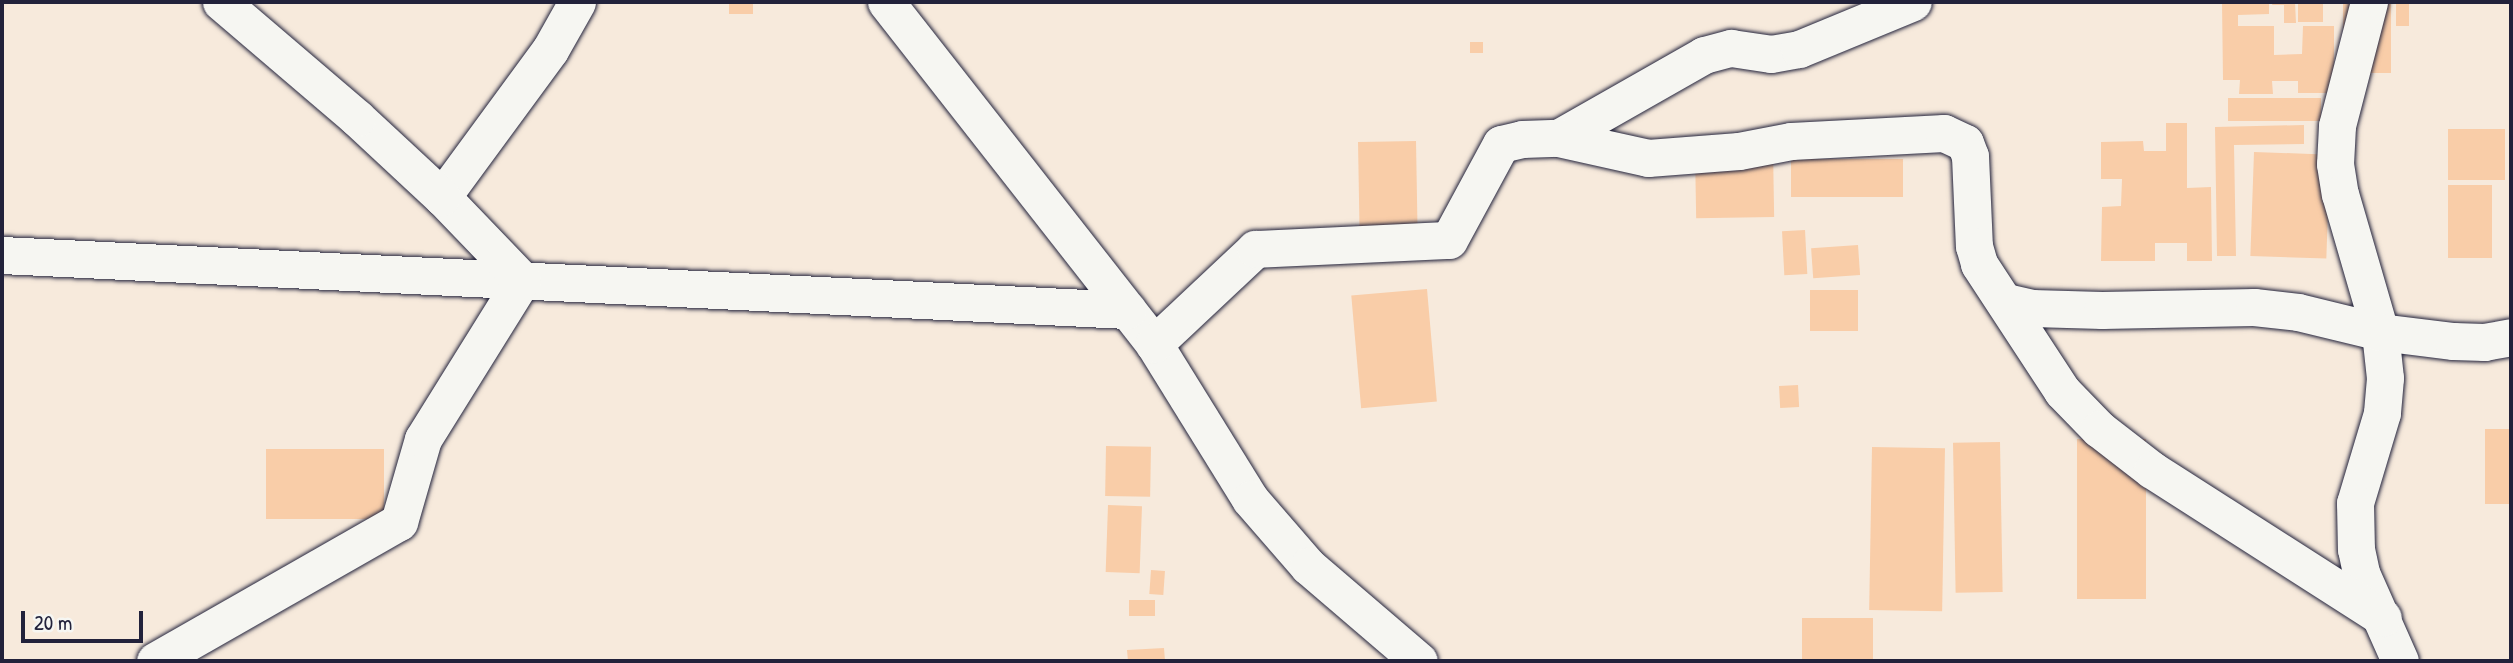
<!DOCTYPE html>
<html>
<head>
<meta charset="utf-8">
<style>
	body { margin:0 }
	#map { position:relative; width:2513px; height:663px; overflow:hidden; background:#f7eadc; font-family:"Patrick Hand",sans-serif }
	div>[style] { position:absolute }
	.building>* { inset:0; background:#f9cda8; transform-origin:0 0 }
	.roads { filter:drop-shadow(0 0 2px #22223b) drop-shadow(0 0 2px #22223b) }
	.minor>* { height:37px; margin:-18.5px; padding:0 18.5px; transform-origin:18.5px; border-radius:18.5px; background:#f6f6f2 }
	span { translate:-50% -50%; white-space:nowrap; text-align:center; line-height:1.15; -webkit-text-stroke:6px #f6f6f2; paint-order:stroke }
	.frame { position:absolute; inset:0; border:4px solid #22223b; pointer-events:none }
	.scale { position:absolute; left:21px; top:611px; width:122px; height:32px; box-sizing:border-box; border:4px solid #22223b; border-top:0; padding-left:9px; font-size:21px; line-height:24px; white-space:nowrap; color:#22223b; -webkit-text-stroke:5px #f6f6f2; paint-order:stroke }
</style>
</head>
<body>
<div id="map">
	<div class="building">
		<div style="left:729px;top:2px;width:24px;height:12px"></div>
		<div style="clip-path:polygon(2222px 2px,2269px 2px,2269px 14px,2238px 15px,2238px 26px,2274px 26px,2274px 55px,2302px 54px,2303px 26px,2334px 26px,2334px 93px,2298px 93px,2298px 81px,2272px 81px,2273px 94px,2239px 94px,2240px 80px,2223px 80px)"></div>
		<div style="clip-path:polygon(2273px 2px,2295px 2px,2296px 23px,2284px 23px,2284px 5px,2272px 5px)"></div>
		<div style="left:2298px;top:2px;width:25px;height:20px"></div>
		<div style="left:2343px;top:2px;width:48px;height:71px"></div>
		<div style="left:2409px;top:4px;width:22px;height:13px;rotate:90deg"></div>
		<div style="left:1470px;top:42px;width:13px;height:11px"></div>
		<div style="left:2321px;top:98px;width:23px;height:93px;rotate:90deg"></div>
		<div style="clip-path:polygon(2166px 123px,2187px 123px,2187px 188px,2211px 187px,2212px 261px,2187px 261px,2187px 243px,2155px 243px,2155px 261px,2101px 261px,2102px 207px,2121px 206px,2122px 179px,2101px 179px,2101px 142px,2143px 141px,2144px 151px,2166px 151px)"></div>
		<div style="clip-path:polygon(2304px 125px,2304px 144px,2234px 145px,2236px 256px,2217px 256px,2215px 127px)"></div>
		<div style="left:2448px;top:129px;width:57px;height:51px"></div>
		<div style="left:1416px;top:141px;width:88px;height:58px;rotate:89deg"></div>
		<div style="left:1773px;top:150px;width:67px;height:78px;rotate:89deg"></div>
		<div style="left:2254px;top:152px;width:76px;height:104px;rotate:2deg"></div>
		<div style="left:1903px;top:159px;width:38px;height:112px;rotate:90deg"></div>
		<div style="left:2448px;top:185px;width:44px;height:73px"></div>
		<div style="left:1805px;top:230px;width:44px;height:23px;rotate:87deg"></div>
		<div style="left:1858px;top:245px;width:30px;height:47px;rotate:86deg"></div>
		<div style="left:1427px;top:289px;width:113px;height:76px;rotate:85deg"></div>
		<div style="left:1858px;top:290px;width:41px;height:48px;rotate:90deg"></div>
		<div style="left:1798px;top:385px;width:22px;height:19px;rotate:87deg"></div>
		<div style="left:2511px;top:429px;width:75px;height:26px;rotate:90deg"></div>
		<div style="left:2146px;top:439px;width:160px;height:69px;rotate:90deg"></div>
		<div style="left:2000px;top:442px;width:150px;height:47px;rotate:89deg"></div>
		<div style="left:1106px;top:446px;width:45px;height:50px;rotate:1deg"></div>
		<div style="left:1872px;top:447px;width:73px;height:163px;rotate:1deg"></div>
		<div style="left:266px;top:449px;width:118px;height:70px"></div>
		<div style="left:1108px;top:505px;width:34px;height:67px;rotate:2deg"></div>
		<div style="left:1151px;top:570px;width:14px;height:24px;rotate:4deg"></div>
		<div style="left:1155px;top:600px;width:16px;height:26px;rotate:90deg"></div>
		<div style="left:1873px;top:618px;width:43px;height:71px;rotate:90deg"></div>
		<div style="clip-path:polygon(1164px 648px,1165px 661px,1128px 661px,1127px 650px)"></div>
	</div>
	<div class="roads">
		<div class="minor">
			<div style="left:886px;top:2px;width:434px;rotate:51.9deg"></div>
			<div style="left:1154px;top:344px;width:182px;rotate:58.2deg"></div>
			<div style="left:1250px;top:499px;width:89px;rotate:49.1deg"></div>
			<div style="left:1308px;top:566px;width:146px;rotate:40.6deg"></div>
			<div style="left:2369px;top:2px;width:128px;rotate:104.5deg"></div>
			<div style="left:2337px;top:126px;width:38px;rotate:93deg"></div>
			<div style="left:2335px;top:164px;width:30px;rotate:81deg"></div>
			<div style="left:2340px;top:194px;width:144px;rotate:73.8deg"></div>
			<div style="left:2380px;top:332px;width:46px;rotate:83.8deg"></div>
			<div style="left:2385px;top:378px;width:35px;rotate:95deg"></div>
			<div style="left:2382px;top:413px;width:94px;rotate:106.7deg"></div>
			<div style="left:2355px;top:503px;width:46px;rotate:88.8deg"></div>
			<div style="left:2356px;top:549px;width:25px;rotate:78deg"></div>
			<div style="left:2361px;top:573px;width:96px;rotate:66.1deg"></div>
			<div style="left:1558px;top:138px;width:168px;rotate:-29.6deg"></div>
			<div style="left:1704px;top:55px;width:28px;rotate:-15deg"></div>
			<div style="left:1731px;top:48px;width:40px;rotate:8.5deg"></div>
			<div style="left:1771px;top:54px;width:28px;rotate:-10deg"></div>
			<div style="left:1799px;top:49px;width:123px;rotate:-22.4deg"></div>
			<div style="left:442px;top:197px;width:182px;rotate:-53.7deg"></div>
			<div style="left:550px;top:50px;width:55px;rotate:-60.6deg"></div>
			<div style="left:2px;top:255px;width:1127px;rotate:2.8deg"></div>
			<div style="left:2006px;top:302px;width:27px;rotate:13deg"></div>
			<div style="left:2032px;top:308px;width:70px;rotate:1.6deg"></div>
			<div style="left:2102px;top:310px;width:152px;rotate:-1.1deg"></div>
			<div style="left:2254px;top:307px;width:44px;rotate:6.5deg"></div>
			<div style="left:2298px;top:312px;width:84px;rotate:13.7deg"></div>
			<div style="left:2380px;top:332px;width:74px;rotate:7deg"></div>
			<div style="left:2453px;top:341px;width:31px;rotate:2deg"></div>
			<div style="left:2484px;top:342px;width:27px;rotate:-10deg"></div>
			<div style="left:1154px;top:344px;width:139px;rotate:-43.2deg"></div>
			<div style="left:1255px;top:249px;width:194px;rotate:-2.7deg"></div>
			<div style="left:1449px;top:240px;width:109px;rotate:-61.6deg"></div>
			<div style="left:1501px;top:144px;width:22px;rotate:-13deg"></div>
			<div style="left:1522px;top:139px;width:36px;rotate:-2deg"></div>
			<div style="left:1558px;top:138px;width:92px;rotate:12.5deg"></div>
			<div style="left:1648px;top:158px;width:91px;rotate:-4.4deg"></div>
			<div style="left:1739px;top:151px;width:53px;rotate:-10.9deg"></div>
			<div style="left:1791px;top:141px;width:153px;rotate:-3deg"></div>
			<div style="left:1944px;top:133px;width:23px;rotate:25deg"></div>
			<div style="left:1965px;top:143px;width:14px;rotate:69deg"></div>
			<div style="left:1970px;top:156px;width:90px;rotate:87.5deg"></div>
			<div style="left:1974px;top:246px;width:19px;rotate:74deg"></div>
			<div style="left:1979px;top:264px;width:152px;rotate:56.8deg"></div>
			<div style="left:2062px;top:391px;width:53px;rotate:45.8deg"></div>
			<div style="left:2099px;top:429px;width:67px;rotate:37.7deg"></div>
			<div style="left:2152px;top:470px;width:274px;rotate:32.6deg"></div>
			<div style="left:155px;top:661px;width:281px;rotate:-29.7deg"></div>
			<div style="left:399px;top:522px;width:86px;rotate:-73.9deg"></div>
			<div style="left:423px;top:439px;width:187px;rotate:-58.1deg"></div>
			<div style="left:522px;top:280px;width:115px;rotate:-133.9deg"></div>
			<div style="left:442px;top:197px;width:116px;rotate:-137.1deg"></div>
			<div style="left:357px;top:118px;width:179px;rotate:-139.5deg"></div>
		</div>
	</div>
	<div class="frame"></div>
	<div class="scale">20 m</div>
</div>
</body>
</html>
